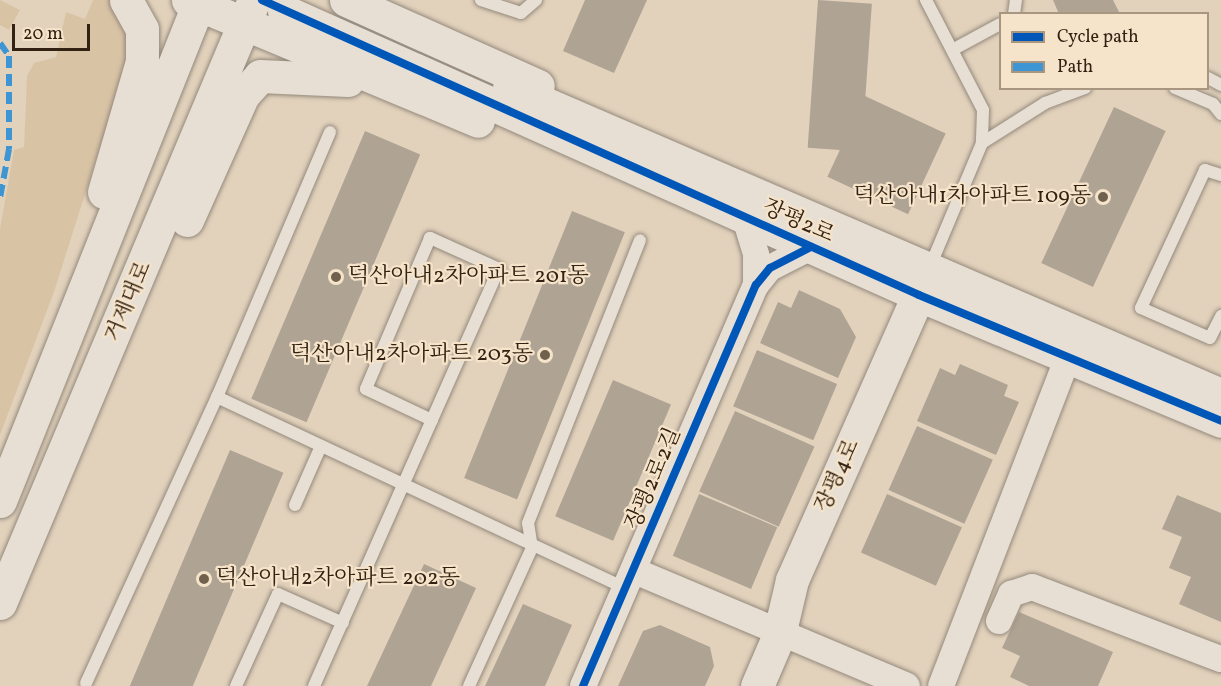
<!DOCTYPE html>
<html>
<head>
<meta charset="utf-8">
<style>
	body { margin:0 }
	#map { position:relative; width:1221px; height:686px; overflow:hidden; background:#e2d2bc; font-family:Vollkorn,"Noto Serif KR",serif }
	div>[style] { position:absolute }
	.green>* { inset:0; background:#d9c3a5 }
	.building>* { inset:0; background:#afa394; transform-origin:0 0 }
	.roads { filter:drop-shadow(0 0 2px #94897c) drop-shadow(0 0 2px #94897c) }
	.lane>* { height:12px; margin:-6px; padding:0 6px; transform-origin:6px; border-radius:6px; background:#e7dfd4 }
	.street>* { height:26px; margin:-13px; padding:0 13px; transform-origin:13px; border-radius:13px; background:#e7dfd4 }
	.secondary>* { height:33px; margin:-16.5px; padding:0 16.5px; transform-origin:16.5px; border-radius:16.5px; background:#e7dfd4 }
	.quiet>* { height:6px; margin-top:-3px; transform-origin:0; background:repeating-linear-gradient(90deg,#3d95d3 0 12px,transparent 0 18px) }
	.cycleway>* { height:8px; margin:-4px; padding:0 4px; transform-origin:4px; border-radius:4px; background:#0057b8 }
	.dots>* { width:16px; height:16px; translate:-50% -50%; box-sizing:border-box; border:3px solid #f6e4ca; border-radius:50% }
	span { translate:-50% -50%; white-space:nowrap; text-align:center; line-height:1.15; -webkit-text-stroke:4.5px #f6e4ca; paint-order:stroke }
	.poi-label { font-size:22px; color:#332213 }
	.right { translate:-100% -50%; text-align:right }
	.left { translate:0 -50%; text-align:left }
	.street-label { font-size:22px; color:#332213 }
	.legend { position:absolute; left:999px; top:12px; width:210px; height:78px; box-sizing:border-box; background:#f6e4ca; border:2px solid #a89681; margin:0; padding:8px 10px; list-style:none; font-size:18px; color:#332213 }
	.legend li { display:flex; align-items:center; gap:12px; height:30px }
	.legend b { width:30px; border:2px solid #a89681 }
	.scale { position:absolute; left:12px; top:24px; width:78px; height:27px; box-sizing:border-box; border:3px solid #332213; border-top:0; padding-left:8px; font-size:18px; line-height:21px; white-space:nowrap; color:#332213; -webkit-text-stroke:4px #f6e4ca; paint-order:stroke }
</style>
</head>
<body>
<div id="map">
	<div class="green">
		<div style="clip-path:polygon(0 0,20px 10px,9px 30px,0 25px)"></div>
		<div style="clip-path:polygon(93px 0,112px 0,131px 28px,123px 74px,54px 292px,0 435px,0 229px,14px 150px,24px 147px,27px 76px,34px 63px,56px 57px,66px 12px,85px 19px)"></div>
	</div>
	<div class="building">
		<div style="clip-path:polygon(585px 0,647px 0,614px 73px,563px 51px)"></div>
		<div style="left:818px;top:0;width:54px;height:148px;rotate:4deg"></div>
		<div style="clip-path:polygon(1053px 0,1113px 0,1120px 14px,1059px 14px)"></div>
		<div style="left:865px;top:96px;width:89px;height:89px;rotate:25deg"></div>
		<div style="left:1114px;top:107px;width:57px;height:172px;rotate:25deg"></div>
		<div style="left:365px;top:131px;width:60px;height:291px;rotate:23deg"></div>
		<div style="left:572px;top:211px;width:57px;height:288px;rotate:22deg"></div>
		<div style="clip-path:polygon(799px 290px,840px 309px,856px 337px,838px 378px,760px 343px,778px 302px,791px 308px)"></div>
		<div style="left:757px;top:350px;width:87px;height:61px;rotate:23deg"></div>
		<div style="clip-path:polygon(960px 364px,1008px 385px,1004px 396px,1019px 402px,996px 455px,917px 421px,940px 368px,955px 375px)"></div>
		<div style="left:613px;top:380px;width:63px;height:148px;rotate:23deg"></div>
		<div style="left:735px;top:411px;width:87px;height:88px;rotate:24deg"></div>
		<div style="left:917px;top:426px;width:83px;height:70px;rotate:24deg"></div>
		<div style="left:230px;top:450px;width:58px;height:258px;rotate:23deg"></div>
		<div style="left:699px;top:494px;width:85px;height:67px;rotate:23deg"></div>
		<div style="left:887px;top:494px;width:82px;height:64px;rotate:24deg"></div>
		<div style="clip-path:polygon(1177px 495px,1221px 513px,1221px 622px,1179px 604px,1191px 577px,1169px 568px,1182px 537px,1162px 529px)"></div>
		<div style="clip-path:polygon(424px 564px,476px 588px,431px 686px,367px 686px)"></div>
		<div style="clip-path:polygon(523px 604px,572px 625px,545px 686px,485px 686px)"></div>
		<div style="clip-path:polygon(1019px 612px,1113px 652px,1098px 686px,1029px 686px,1010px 677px,1020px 656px,1002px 648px)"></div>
		<div style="clip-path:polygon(660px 625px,710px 647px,714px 666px,705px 686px,618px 686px,643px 631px)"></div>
	</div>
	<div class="roads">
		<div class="lane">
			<div style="left:481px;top:0;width:42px;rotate:18deg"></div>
			<div style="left:521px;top:13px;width:20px;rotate:-41deg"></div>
			<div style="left:926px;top:0;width:124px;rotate:62.6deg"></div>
			<div style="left:983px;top:110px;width:33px;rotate:92deg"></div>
			<div style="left:982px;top:143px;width:134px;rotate:112.8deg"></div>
			<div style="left:1014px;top:14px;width:14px;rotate:-82deg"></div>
			<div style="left:954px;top:49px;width:52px;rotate:-28.5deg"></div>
			<div style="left:1208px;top:78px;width:15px;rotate:28deg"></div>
			<div style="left:1175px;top:88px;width:41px;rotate:22.8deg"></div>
			<div style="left:1213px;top:104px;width:13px;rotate:51deg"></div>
			<div style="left:982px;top:143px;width:75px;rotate:-32.4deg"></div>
			<div style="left:1045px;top:103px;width:43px;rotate:-20.6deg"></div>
			<div style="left:1221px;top:175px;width:17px;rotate:-163deg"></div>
			<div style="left:1205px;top:170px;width:152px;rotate:114.9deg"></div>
			<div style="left:1141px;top:308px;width:75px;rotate:23.5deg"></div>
			<div style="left:1210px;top:338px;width:25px;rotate:-63deg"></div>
			<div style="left:217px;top:397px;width:453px;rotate:25.1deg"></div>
			<div style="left:295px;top:505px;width:64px;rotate:-66.2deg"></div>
			<div style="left:86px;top:683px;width:315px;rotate:-65.4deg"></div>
			<div style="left:217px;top:397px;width:288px;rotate:-66.9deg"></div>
			<div style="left:236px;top:686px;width:101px;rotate:-65.5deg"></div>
			<div style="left:278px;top:594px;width:71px;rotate:24deg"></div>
			<div style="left:314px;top:686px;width:456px;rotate:-66.1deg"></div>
			<div style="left:499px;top:269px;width:76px;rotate:-155.8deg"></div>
			<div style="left:430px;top:238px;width:164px;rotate:113deg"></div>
			<div style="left:366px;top:389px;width:73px;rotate:25.2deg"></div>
			<div style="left:469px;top:686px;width:152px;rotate:-65.5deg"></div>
			<div style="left:532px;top:548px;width:25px;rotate:-99deg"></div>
			<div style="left:528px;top:523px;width:304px;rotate:-68.4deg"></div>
		</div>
		<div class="street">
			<div style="left:745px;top:218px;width:39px;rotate:73deg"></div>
			<div style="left:756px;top:255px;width:30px;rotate:90deg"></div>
			<div style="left:635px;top:571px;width:295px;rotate:22.9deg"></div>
			<div style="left:999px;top:621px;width:30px;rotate:-66deg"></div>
			<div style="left:1011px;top:594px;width:22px;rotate:-18deg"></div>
			<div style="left:1032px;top:587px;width:202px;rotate:20.9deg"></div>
			<div style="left:583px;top:686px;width:437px;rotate:-66.7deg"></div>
			<div style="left:756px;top:285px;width:22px;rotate:-51deg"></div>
			<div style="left:770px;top:268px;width:46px;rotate:-27.1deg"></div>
			<div style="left:941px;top:686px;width:372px;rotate:-68.9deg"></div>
		</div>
		<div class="secondary">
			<div style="left:188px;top:0;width:314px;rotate:22.6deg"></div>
			<div style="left:346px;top:0;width:210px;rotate:24.1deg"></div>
			<div style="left:284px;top:11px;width:696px;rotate:24.1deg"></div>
			<div style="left:919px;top:295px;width:327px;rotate:22.6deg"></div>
			<div style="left:509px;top:88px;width:775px;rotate:23.32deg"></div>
			<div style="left:104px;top:192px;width:136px;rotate:-73.8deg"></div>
			<div style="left:142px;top:61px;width:32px;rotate:-90deg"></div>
			<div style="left:142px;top:29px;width:33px;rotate:-119deg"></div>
			<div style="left:187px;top:220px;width:137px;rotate:-65.9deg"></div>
			<div style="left:243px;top:95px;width:25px;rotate:-48deg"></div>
			<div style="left:260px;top:76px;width:88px;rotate:2.6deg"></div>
			<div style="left:0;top:501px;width:539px;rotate:-68.24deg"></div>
			<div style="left:0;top:603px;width:654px;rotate:-67.16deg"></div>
			<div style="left:757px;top:686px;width:56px;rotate:-66.7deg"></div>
			<div style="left:779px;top:635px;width:57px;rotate:-76.7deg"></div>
			<div style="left:792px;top:580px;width:334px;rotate:-66.1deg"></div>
		</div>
	</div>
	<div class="quiet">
		<div style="left:0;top:43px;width:16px;rotate:55deg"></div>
		<div style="left:9px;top:56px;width:93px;rotate:90deg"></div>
		<div style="left:9px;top:149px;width:50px;rotate:100.4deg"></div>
	</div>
	<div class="cycleway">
		<div style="left:262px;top:0;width:720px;rotate:24.18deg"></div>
		<div style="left:919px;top:295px;width:327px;rotate:22.6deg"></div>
		<div style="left:583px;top:686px;width:437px;rotate:-66.7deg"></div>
		<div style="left:756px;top:285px;width:22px;rotate:-51deg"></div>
		<div style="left:770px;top:268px;width:46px;rotate:-27.1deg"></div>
	</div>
	<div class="dots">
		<div style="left:1103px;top:197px;background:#70604e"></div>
		<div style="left:336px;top:277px;background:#70604e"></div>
		<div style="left:545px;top:355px;background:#70604e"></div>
		<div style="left:204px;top:579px;background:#70604e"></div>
	</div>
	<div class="poi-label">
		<span class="right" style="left:1091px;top:197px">덕산아내1차아파트 109동</span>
		<span class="left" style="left:348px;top:277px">덕산아내2차아파트 201동</span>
		<span class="right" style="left:533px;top:355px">덕산아내2차아파트 203동</span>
		<span class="left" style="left:216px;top:579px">덕산아내2차아파트 202동</span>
	</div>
	<div class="street-label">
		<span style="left:798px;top:222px;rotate:24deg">장평2로</span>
		<span style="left:129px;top:302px;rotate:-67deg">거제대로</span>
		<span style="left:838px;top:476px;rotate:-66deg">장평4로</span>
		<span style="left:654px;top:479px;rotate:-67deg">장평2로2길</span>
	</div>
	<ul class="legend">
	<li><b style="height:8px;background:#0057b8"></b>Cycle path</li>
	<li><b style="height:8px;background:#3d95d3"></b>Path</li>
	</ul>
	<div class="scale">20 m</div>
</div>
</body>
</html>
